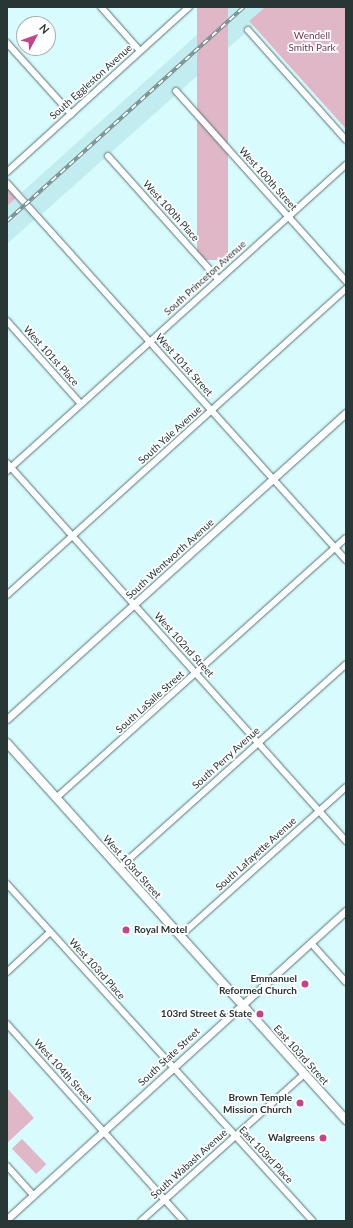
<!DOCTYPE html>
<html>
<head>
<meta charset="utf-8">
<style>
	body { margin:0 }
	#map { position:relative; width:353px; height:1228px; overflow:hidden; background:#d8fbfd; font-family:Lato,sans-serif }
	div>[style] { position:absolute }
	.built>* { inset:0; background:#c2edf0 }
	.green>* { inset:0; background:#dfb7c7; transform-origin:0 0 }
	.roads { filter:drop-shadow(0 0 1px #547375) drop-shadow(0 0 1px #547375) }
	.minor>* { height:6px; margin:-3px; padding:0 3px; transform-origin:3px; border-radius:3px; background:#fff }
	.tertiary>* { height:7px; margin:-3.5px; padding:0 3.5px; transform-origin:3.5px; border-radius:3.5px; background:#fff }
	.secondary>* { height:8px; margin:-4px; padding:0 4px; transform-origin:4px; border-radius:4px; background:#fff }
	.rail>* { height:3.5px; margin-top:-1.75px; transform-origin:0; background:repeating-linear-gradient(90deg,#fff 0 6px,#778f90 0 12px); box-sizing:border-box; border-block:1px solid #778f90 }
	.dots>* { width:11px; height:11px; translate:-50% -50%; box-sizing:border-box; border:2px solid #fff; border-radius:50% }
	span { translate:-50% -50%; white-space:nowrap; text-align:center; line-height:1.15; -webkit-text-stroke:3.5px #fff; paint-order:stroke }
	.park-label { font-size:10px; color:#703953 }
	.street-label { font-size:10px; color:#283636 }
	.poi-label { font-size:10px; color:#283636; font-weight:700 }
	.left { translate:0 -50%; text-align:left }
	.right { translate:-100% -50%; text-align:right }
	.frame { position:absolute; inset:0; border:8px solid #283636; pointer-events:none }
	.north { position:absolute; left:16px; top:16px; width:40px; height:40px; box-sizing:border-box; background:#fff; border:1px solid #a9afaf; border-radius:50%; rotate:49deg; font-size:11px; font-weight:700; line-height:16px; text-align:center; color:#283636 }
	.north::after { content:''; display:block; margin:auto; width:14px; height:18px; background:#c74388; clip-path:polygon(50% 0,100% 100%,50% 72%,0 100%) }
</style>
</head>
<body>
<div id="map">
	<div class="built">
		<div style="clip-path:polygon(228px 7px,265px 7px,249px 21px,253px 26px,42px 214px,22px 192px)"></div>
		<div style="clip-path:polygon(16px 198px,35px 219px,7px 244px,7px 206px)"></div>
	</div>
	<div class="green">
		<div style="left:197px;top:7px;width:31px;height:253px"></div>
		<div style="clip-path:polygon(265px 7px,346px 7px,346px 129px,249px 21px)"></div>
		<div style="clip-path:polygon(7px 188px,16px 198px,7px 206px)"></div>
		<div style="clip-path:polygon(7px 1088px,34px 1118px,7px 1143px)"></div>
		<div style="left:22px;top:1139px;width:35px;height:14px;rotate:46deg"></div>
	</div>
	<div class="roads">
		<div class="minor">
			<div style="left:101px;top:7px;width:59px;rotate:48.4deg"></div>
			<div style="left:248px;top:30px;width:147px;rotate:48.3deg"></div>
			<div style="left:7px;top:43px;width:96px;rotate:48deg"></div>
			<div style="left:176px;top:91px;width:255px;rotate:48.2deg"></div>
			<div style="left:108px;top:156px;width:166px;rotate:48.2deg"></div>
			<div style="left:7px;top:172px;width:246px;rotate:-42.2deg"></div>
			<div style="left:7px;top:183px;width:507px;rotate:48.04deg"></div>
			<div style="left:7px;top:321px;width:111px;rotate:48.3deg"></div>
			<div style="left:7px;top:463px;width:508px;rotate:48.11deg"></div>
			<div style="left:7px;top:471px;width:457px;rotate:-42.1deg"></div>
			<div style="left:7px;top:595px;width:457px;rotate:-42.1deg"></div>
			<div style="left:56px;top:798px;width:389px;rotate:-41.9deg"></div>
			<div style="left:119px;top:868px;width:305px;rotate:-41.9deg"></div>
			<div style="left:7px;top:884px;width:455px;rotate:47.8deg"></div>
			<div style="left:180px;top:936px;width:223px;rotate:-41.9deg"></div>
			<div style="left:311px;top:943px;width:52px;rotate:48.1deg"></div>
			<div style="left:7px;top:972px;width:59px;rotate:-42.9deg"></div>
			<div style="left:7px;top:1024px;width:265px;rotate:48.1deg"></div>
			<div style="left:7px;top:1166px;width:39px;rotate:48deg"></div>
			<div style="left:141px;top:1221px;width:219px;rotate:-42deg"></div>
		</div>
		<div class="tertiary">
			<div style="left:7px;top:719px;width:457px;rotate:-42.1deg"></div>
			<div style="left:7px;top:1219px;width:458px;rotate:-42.3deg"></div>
		</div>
		<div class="secondary">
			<div style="left:7px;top:743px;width:507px;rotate:48.04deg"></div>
		</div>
	</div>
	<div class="rail">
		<div style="left:7px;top:221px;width:319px;rotate:-42.1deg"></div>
	</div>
	<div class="dots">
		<div style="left:126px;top:930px;background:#c74388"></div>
		<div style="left:305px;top:984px;background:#c74388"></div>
		<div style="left:260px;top:1014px;background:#c74388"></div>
		<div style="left:300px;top:1103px;background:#c74388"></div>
		<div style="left:323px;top:1138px;background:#c74388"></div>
	</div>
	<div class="park-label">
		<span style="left:312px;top:41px">Wendell<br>Smith Park</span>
	</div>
	<div class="street-label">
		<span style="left:91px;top:82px;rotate:-42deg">South Eggleston Avenue</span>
		<span style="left:268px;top:179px;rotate:48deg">West 100th Street</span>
		<span style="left:171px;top:211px;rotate:48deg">West 100th Place</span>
		<span style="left:205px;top:278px;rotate:-42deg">South Princeton Avenue</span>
		<span style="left:51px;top:356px;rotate:48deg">West 101st Place</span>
		<span style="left:184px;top:365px;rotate:48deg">West 101st Street</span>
		<span style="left:170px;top:435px;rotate:-42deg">South Yale Avenue</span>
		<span style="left:170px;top:559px;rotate:-42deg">South Wentworth Avenue</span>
		<span style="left:184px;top:645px;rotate:48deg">West 102nd Street</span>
		<span style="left:150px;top:702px;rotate:-42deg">South LaSalle Street</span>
		<span style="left:226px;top:758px;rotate:-42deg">South Perry Avenue</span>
		<span style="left:256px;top:854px;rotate:-42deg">South Lafayette Avenue</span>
		<span style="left:132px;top:867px;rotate:48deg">West 103rd Street</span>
		<span style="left:97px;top:969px;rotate:48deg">West 103rd Place</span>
		<span style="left:301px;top:1055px;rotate:48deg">East 103rd Street</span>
		<span style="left:169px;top:1057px;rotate:-43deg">South State Street</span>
		<span style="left:63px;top:1071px;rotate:48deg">West 104th Street</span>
		<span style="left:266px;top:1155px;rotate:47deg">East 103rd Place</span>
		<span style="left:189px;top:1164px;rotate:-42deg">South Wabash Avenue</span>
	</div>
	<div class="poi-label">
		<span class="left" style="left:134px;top:930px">Royal Motel</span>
		<span class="right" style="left:297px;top:984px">Emmanuel<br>Reformed Church</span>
		<span class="right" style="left:252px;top:1014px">103rd Street &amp; State</span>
		<span class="right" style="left:292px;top:1103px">Brown Temple<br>Mission Church</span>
		<span class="right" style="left:315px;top:1138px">Walgreens</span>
	</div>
	<div class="frame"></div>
	<div class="north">N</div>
</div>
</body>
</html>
